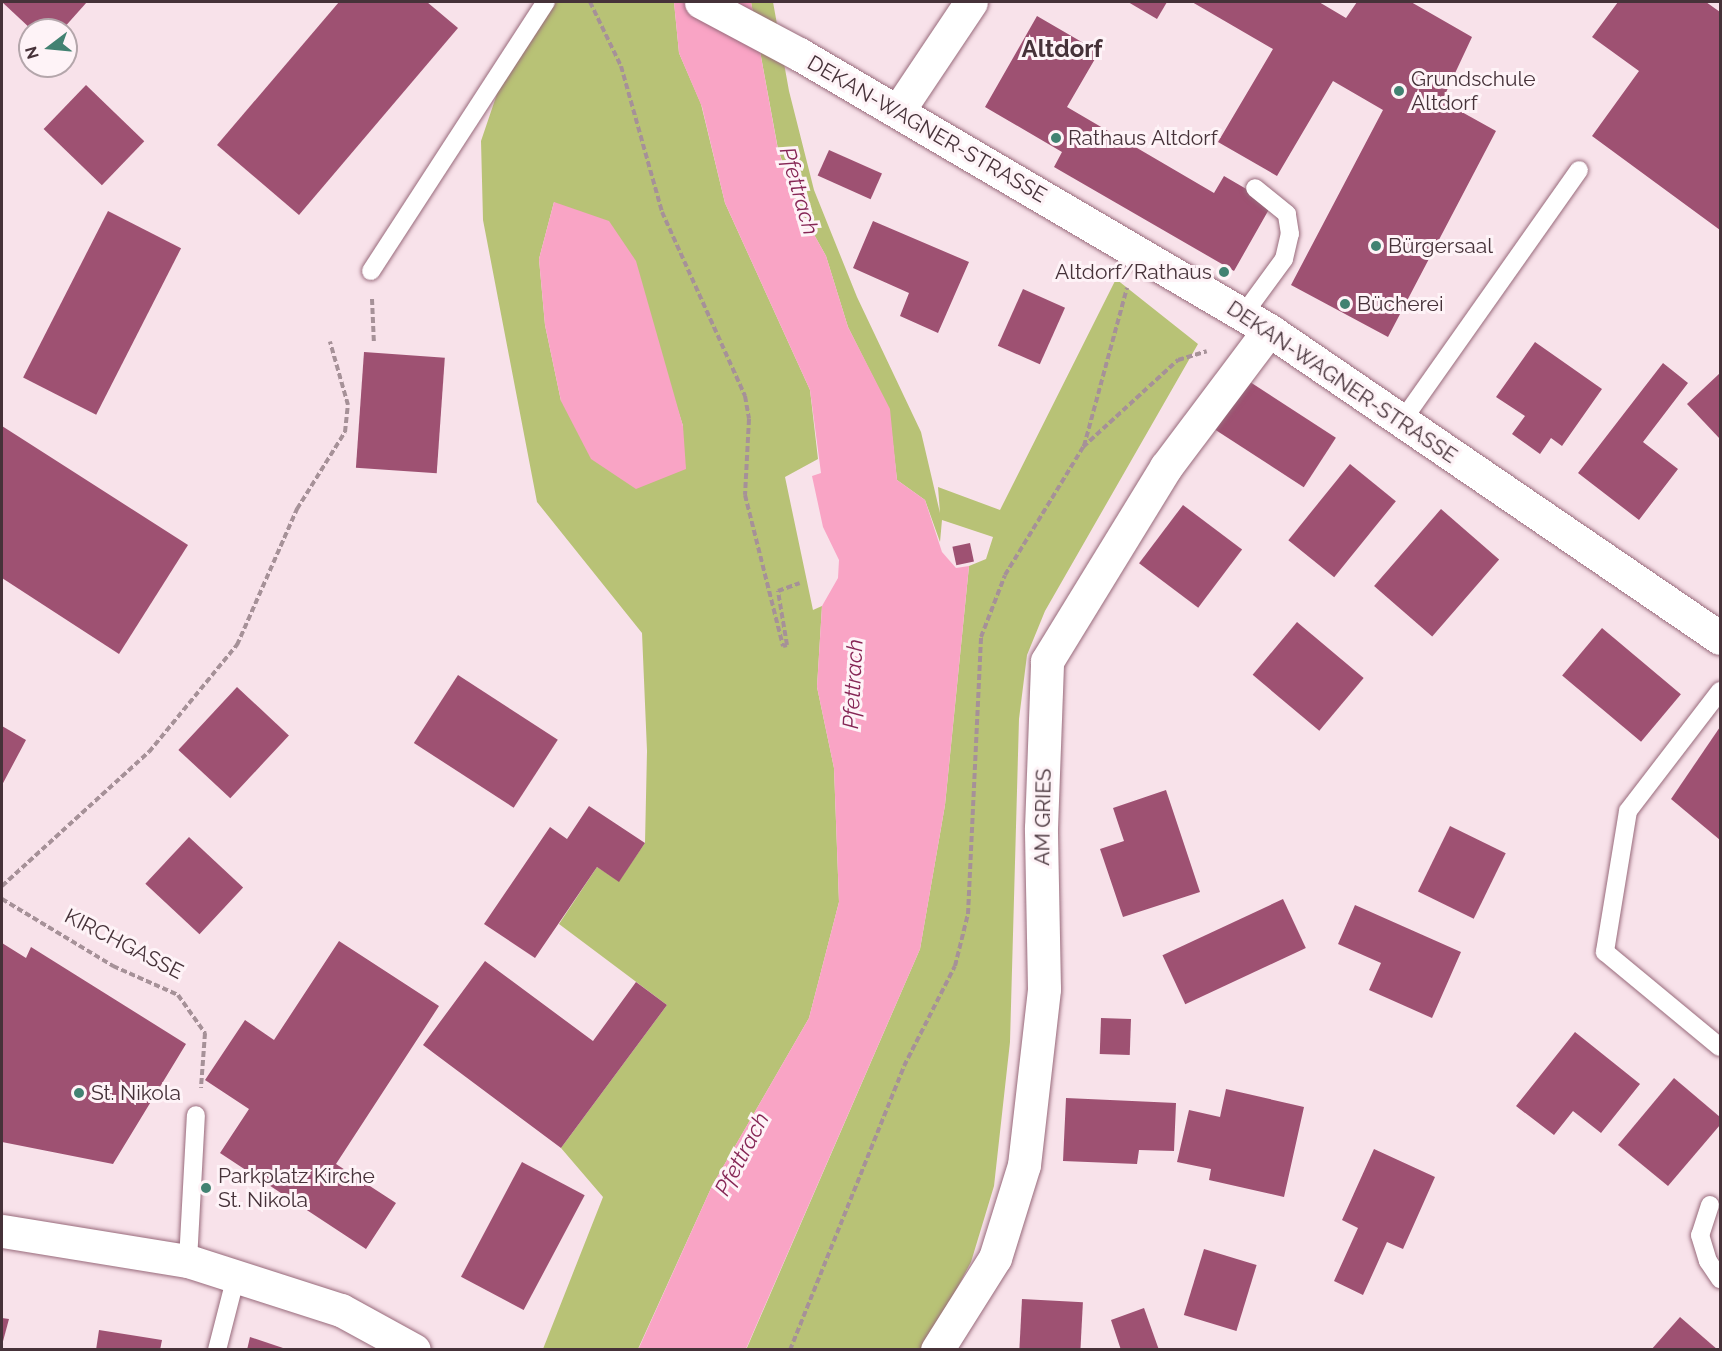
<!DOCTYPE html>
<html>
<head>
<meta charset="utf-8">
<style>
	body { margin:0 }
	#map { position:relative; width:1722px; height:1351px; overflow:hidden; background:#f8e2ea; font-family:Raleway,sans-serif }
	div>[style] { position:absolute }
	.green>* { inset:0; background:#b8c276 }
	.water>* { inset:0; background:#f9a4c5 }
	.building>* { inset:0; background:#9e5172; transform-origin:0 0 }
	.path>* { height:4px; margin-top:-2px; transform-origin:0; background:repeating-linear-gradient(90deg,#a69198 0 6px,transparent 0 9px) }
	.roads { filter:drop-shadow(0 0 2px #986a7b) drop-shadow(0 0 2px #986a7b) }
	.service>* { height:18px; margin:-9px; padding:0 9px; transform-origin:9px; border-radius:9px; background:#fff }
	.minor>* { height:33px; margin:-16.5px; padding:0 16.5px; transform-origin:16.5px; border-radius:16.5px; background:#fff }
	.tertiary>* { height:33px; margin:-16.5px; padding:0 16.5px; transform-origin:16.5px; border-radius:16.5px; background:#fff }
	.dots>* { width:16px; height:16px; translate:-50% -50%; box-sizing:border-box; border:3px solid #fef3f7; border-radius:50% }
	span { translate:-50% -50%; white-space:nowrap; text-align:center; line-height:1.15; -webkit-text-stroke:6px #fef3f7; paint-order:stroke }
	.poi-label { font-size:21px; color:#463239 }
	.left { translate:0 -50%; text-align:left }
	.right { translate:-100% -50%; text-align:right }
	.street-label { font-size:21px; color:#463239 }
	.water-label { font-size:22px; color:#862655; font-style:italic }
	.quarter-label { font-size:24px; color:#463239; font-weight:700 }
	.frame { position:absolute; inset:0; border:3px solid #463239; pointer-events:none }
	.north { position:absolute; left:18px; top:18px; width:60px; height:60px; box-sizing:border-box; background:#fef3f7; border:2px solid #b4a6ab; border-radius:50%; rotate:254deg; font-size:16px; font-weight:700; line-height:24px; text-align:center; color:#463239 }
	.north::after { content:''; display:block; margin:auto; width:21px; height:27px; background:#428272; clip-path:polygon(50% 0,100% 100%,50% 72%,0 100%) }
</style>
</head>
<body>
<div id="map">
	<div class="green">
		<div style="clip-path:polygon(evenodd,556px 2px,674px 2px,679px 53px,701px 104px,725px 203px,810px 390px,818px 459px,785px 477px,813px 610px,822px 606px,817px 687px,834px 768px,839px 902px,809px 1018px,712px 1186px,638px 1349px,543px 1349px,603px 1197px,561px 1148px,667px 1005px,559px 924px,597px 867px,619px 881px,645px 843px,647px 751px,642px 633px,537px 502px,483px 220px,481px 141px,501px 82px,556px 2px,554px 202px,660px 354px,683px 426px,561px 401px,545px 325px,539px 259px,554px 202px)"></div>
		<div style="clip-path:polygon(751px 2px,773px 2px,789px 91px,814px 190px,857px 297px,921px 432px,940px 513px,938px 487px,1000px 510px,1116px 279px,1198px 344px,1045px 611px,1027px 655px,1019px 719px,1010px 1042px,994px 1186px,971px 1262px,925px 1349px,746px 1350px,920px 949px,945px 805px,969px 566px,986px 559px,993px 537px,942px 520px,940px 542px,925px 500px,897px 480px,889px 409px,848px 327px,826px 256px,797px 204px,778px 149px)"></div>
	</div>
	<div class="water">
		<div style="clip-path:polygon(674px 2px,751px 2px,778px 150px,797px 204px,826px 256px,848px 327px,890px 409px,897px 480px,925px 500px,942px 552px,956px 568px,969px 566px,945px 805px,920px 949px,746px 1349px,638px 1350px,712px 1186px,809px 1018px,839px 902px,834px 768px,817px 687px,822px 606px,838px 578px,839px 560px,823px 527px,812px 476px,821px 473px,810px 390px,725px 203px,702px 107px,679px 53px)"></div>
		<div style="clip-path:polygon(554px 202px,609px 221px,636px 261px,683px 426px,686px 469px,636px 489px,591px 459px,561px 401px,545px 325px,539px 259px)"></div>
	</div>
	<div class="building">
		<div style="clip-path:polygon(2px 2px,87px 2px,62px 30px,32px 30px)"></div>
		<div style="clip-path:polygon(339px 2px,427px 2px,458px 28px,299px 215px,217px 145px)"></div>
		<div style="clip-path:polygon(1128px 2px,1167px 2px,1157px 19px)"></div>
		<div style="clip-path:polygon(1192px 2px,1319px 2px,1346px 18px,1357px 2px,1411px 2px,1472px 37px,1442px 101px,1496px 131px,1388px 337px,1291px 285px,1383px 110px,1333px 81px,1277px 176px,1218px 142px,1273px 49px)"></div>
		<div style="clip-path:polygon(1618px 2px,1706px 2px,1720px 12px,1720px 230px,1592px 136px,1639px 71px,1592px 37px)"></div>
		<div style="clip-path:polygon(1037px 16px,1099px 52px,1067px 107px,1214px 193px,1224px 176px,1272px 204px,1234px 271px,1054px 167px,1062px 152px,985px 107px)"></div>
		<div style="left:86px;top:85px;width:81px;height:61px;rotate:44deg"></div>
		<div style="left:829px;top:150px;width:58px;height:28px;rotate:24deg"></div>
		<div style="left:108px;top:211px;width:82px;height:187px;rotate:27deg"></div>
		<div style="clip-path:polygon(873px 221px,969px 262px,938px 333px,900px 316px,909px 293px,853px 268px)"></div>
		<div style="left:1023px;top:289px;width:46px;height:62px;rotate:24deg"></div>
		<div style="clip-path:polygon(1535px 342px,1602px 389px,1562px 446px,1551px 438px,1540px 454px,1512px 434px,1525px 416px,1496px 397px)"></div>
		<div style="left:364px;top:352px;width:81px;height:116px;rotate:4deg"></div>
		<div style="clip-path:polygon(1663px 363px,1688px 383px,1643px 442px,1678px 469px,1639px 520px,1578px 473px)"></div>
		<div style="clip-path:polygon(1720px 373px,1720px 439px,1687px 404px)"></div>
		<div style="left:1247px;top:380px;width:106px;height:59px;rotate:33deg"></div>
		<div style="clip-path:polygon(2px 426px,188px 545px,119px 654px,2px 578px)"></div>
		<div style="left:1350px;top:464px;width:59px;height:98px;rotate:39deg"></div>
		<div style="left:1183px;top:505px;width:74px;height:73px;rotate:37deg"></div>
		<div style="left:1441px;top:509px;width:77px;height:102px;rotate:41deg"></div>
		<div style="left:970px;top:543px;width:19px;height:18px;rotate:78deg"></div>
		<div style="left:1297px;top:622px;width:87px;height:69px;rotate:40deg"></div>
		<div style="left:1602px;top:628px;width:103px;height:62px;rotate:40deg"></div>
		<div style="left:458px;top:675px;width:119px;height:81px;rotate:33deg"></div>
		<div style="left:237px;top:687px;width:71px;height:86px;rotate:43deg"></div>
		<div style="clip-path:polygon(2px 726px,26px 740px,2px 785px)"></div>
		<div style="clip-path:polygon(1720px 727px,1720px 840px,1671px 799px)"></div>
		<div style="clip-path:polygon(1166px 790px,1200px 892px,1123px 917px,1100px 849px,1124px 841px,1113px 808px)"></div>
		<div style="clip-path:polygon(589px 806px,645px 843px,619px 882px,597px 867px,535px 958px,484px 924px,550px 827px,567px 839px)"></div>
		<div style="left:1450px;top:826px;width:62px;height:73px;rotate:26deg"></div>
		<div style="left:189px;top:837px;width:74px;height:64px;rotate:43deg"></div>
		<div style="left:1283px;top:899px;width:54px;height:133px;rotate:65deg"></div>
		<div style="clip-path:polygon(1355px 905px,1461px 952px,1432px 1018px,1369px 990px,1381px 963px,1338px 944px)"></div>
		<div style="clip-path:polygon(339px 941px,439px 1006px,336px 1164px,396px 1203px,366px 1249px,220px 1153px,249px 1109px,205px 1080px,245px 1020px,274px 1040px)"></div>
		<div style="clip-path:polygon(2px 943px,26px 958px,31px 947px,186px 1044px,113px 1164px,2px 1142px)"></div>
		<div style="clip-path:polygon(485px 961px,593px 1041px,636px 982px,667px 1005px,561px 1148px,423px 1045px)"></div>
		<div style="left:1101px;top:1018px;width:30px;height:36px;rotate:2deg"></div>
		<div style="clip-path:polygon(1575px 1032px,1640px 1084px,1601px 1133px,1573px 1111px,1554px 1135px,1516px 1106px)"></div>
		<div style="clip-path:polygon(1674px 1078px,1720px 1117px,1720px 1125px,1668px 1186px,1618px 1145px)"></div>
		<div style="clip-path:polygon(1226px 1089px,1304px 1107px,1284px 1197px,1209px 1180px,1211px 1169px,1177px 1162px,1189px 1110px,1220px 1117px)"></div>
		<div style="clip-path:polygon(1066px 1098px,1176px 1103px,1174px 1151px,1139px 1150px,1137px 1164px,1063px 1161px)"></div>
		<div style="clip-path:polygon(1374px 1149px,1435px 1177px,1403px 1249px,1387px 1242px,1363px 1295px,1334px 1281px,1358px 1228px,1342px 1220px)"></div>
		<div style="left:522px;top:1162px;width:71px;height:130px;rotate:28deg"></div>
		<div style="left:1204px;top:1249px;width:55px;height:69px;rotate:17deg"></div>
		<div style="left:1022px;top:1299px;width:61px;height:51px;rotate:3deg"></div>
		<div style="clip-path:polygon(1144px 1308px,1159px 1350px,1121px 1350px,1111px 1320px)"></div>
		<div style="clip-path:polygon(1680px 1317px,1718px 1350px,1651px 1350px)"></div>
		<div style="clip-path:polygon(2px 1318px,9px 1319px,2px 1345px)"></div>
		<div style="clip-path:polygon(99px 1330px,162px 1340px,160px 1350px,96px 1350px)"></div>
		<div style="clip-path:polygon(250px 1337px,286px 1349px,286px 1350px,247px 1350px)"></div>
	</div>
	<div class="path">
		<div style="left:590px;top:2px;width:71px;rotate:64.2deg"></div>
		<div style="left:621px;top:66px;width:152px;rotate:74.3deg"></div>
		<div style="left:662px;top:212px;width:202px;rotate:65.7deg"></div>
		<div style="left:745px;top:396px;width:23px;rotate:80deg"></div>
		<div style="left:749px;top:419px;width:76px;rotate:93deg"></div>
		<div style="left:745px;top:495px;width:156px;rotate:75.9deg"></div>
		<div style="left:783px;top:646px;width:4px;rotate:-14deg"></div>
		<div style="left:787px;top:645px;width:55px;rotate:-99.5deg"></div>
		<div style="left:778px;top:591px;width:23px;rotate:-20deg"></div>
		<div style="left:372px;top:299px;width:45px;rotate:87.5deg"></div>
		<div style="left:1084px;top:446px;width:164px;rotate:-74.8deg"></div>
		<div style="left:2px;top:886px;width:199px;rotate:-42.4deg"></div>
		<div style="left:149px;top:752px;width:139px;rotate:-50.6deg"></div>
		<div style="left:237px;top:645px;width:149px;rotate:-66.2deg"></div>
		<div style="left:297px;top:509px;width:91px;rotate:-58.1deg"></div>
		<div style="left:345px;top:432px;width:27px;rotate:-84deg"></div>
		<div style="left:348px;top:405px;width:66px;rotate:-105.9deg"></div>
		<div style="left:2px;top:899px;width:130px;rotate:31.1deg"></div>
		<div style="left:113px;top:966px;width:71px;rotate:24deg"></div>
		<div style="left:178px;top:995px;width:47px;rotate:54.6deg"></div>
		<div style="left:205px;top:1033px;width:55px;rotate:94.2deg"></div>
		<div style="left:790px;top:1350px;width:306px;rotate:-68.1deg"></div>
		<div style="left:904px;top:1066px;width:112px;rotate:-63deg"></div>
		<div style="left:955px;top:966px;width:54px;rotate:-76deg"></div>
		<div style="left:968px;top:914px;width:277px;rotate:-87.3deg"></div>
		<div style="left:981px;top:637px;width:66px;rotate:-68.8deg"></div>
		<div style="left:1005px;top:575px;width:150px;rotate:-58.6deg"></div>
		<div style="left:1083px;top:447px;width:129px;rotate:-42.5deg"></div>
		<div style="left:1178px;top:360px;width:30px;rotate:-17deg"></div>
	</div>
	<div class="roads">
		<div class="service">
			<div style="left:371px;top:271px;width:321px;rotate:-57deg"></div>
			<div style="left:1243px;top:315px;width:69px;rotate:-53.8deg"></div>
			<div style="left:1284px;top:259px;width:26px;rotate:-77deg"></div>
			<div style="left:1290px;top:234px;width:20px;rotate:-99deg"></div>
			<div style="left:1287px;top:214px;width:41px;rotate:-140.9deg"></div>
			<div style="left:1402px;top:421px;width:307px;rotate:-54.8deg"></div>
			<div style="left:1720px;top:691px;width:151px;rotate:127.5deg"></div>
			<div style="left:1628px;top:811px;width:143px;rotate:99.3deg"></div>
			<div style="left:1605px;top:952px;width:149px;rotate:39.6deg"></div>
			<div style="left:1710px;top:1205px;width:32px;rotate:108deg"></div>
			<div style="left:1700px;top:1235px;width:27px;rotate:73deg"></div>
			<div style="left:1708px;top:1261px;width:22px;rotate:56deg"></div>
			<div style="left:188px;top:1261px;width:146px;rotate:-86.9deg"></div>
			<div style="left:217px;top:1350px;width:76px;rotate:-75.6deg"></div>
		</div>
		<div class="minor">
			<div style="left:898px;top:111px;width:131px;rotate:-56.2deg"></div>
			<div style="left:937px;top:1350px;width:109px;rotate:-57.8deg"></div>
			<div style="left:995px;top:1258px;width:97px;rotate:-72.7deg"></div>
			<div style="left:1024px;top:1165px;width:177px;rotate:-83.5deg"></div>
			<div style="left:1044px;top:989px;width:161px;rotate:-91.1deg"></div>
			<div style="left:1041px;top:828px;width:167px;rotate:-87.9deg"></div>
			<div style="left:1047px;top:661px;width:228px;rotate:-58.5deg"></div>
			<div style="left:1166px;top:467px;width:171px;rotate:-53.1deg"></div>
		</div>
		<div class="tertiary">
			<div style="left:701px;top:2px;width:111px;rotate:28deg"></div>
			<div style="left:799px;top:54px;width:545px;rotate:30.42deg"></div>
			<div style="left:1269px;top:330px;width:546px;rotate:34.33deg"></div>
			<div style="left:2px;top:1231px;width:188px;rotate:9.2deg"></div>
			<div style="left:188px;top:1261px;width:161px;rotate:17.8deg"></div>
			<div style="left:341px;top:1310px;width:83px;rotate:28.7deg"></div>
		</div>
	</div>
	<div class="dots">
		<div style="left:1399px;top:91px;background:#428272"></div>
		<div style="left:1056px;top:138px;background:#428272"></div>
		<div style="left:1376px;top:246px;background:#428272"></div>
		<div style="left:1224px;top:272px;background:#428272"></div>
		<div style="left:1345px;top:304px;background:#428272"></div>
		<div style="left:79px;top:1093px;background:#428272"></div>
		<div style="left:206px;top:1188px;background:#428272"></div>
	</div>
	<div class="poi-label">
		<span class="left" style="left:1411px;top:91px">Grundschule<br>Altdorf</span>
		<span class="left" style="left:1068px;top:138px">Rathaus Altdorf</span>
		<span class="left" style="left:1388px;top:246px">Bürgersaal</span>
		<span class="right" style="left:1212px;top:272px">Altdorf/Rathaus</span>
		<span class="left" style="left:1357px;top:304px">Bücherei</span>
		<span class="left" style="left:91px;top:1093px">St. Nikola</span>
		<span class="left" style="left:218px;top:1188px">Parkplatz Kirche<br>St. Nikola</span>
	</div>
	<div class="street-label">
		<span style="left:927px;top:129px;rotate:30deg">DEKAN-WAGNER-STRASSE</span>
		<span style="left:1342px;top:382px;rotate:34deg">DEKAN-WAGNER-STRASSE</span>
		<span style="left:1043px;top:817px;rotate:-89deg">AM GRIES</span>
		<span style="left:124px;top:944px;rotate:27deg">KIRCHGASSE</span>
	</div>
	<div class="water-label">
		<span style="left:799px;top:191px;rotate:74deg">Pfettrach</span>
		<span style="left:853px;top:684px;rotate:-87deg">Pfettrach</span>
		<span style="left:742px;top:1154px;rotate:-62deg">Pfettrach</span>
	</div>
	<div class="quarter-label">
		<span style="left:1062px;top:49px">Altdorf</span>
	</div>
	<div class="frame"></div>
	<div class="north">N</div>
</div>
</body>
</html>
